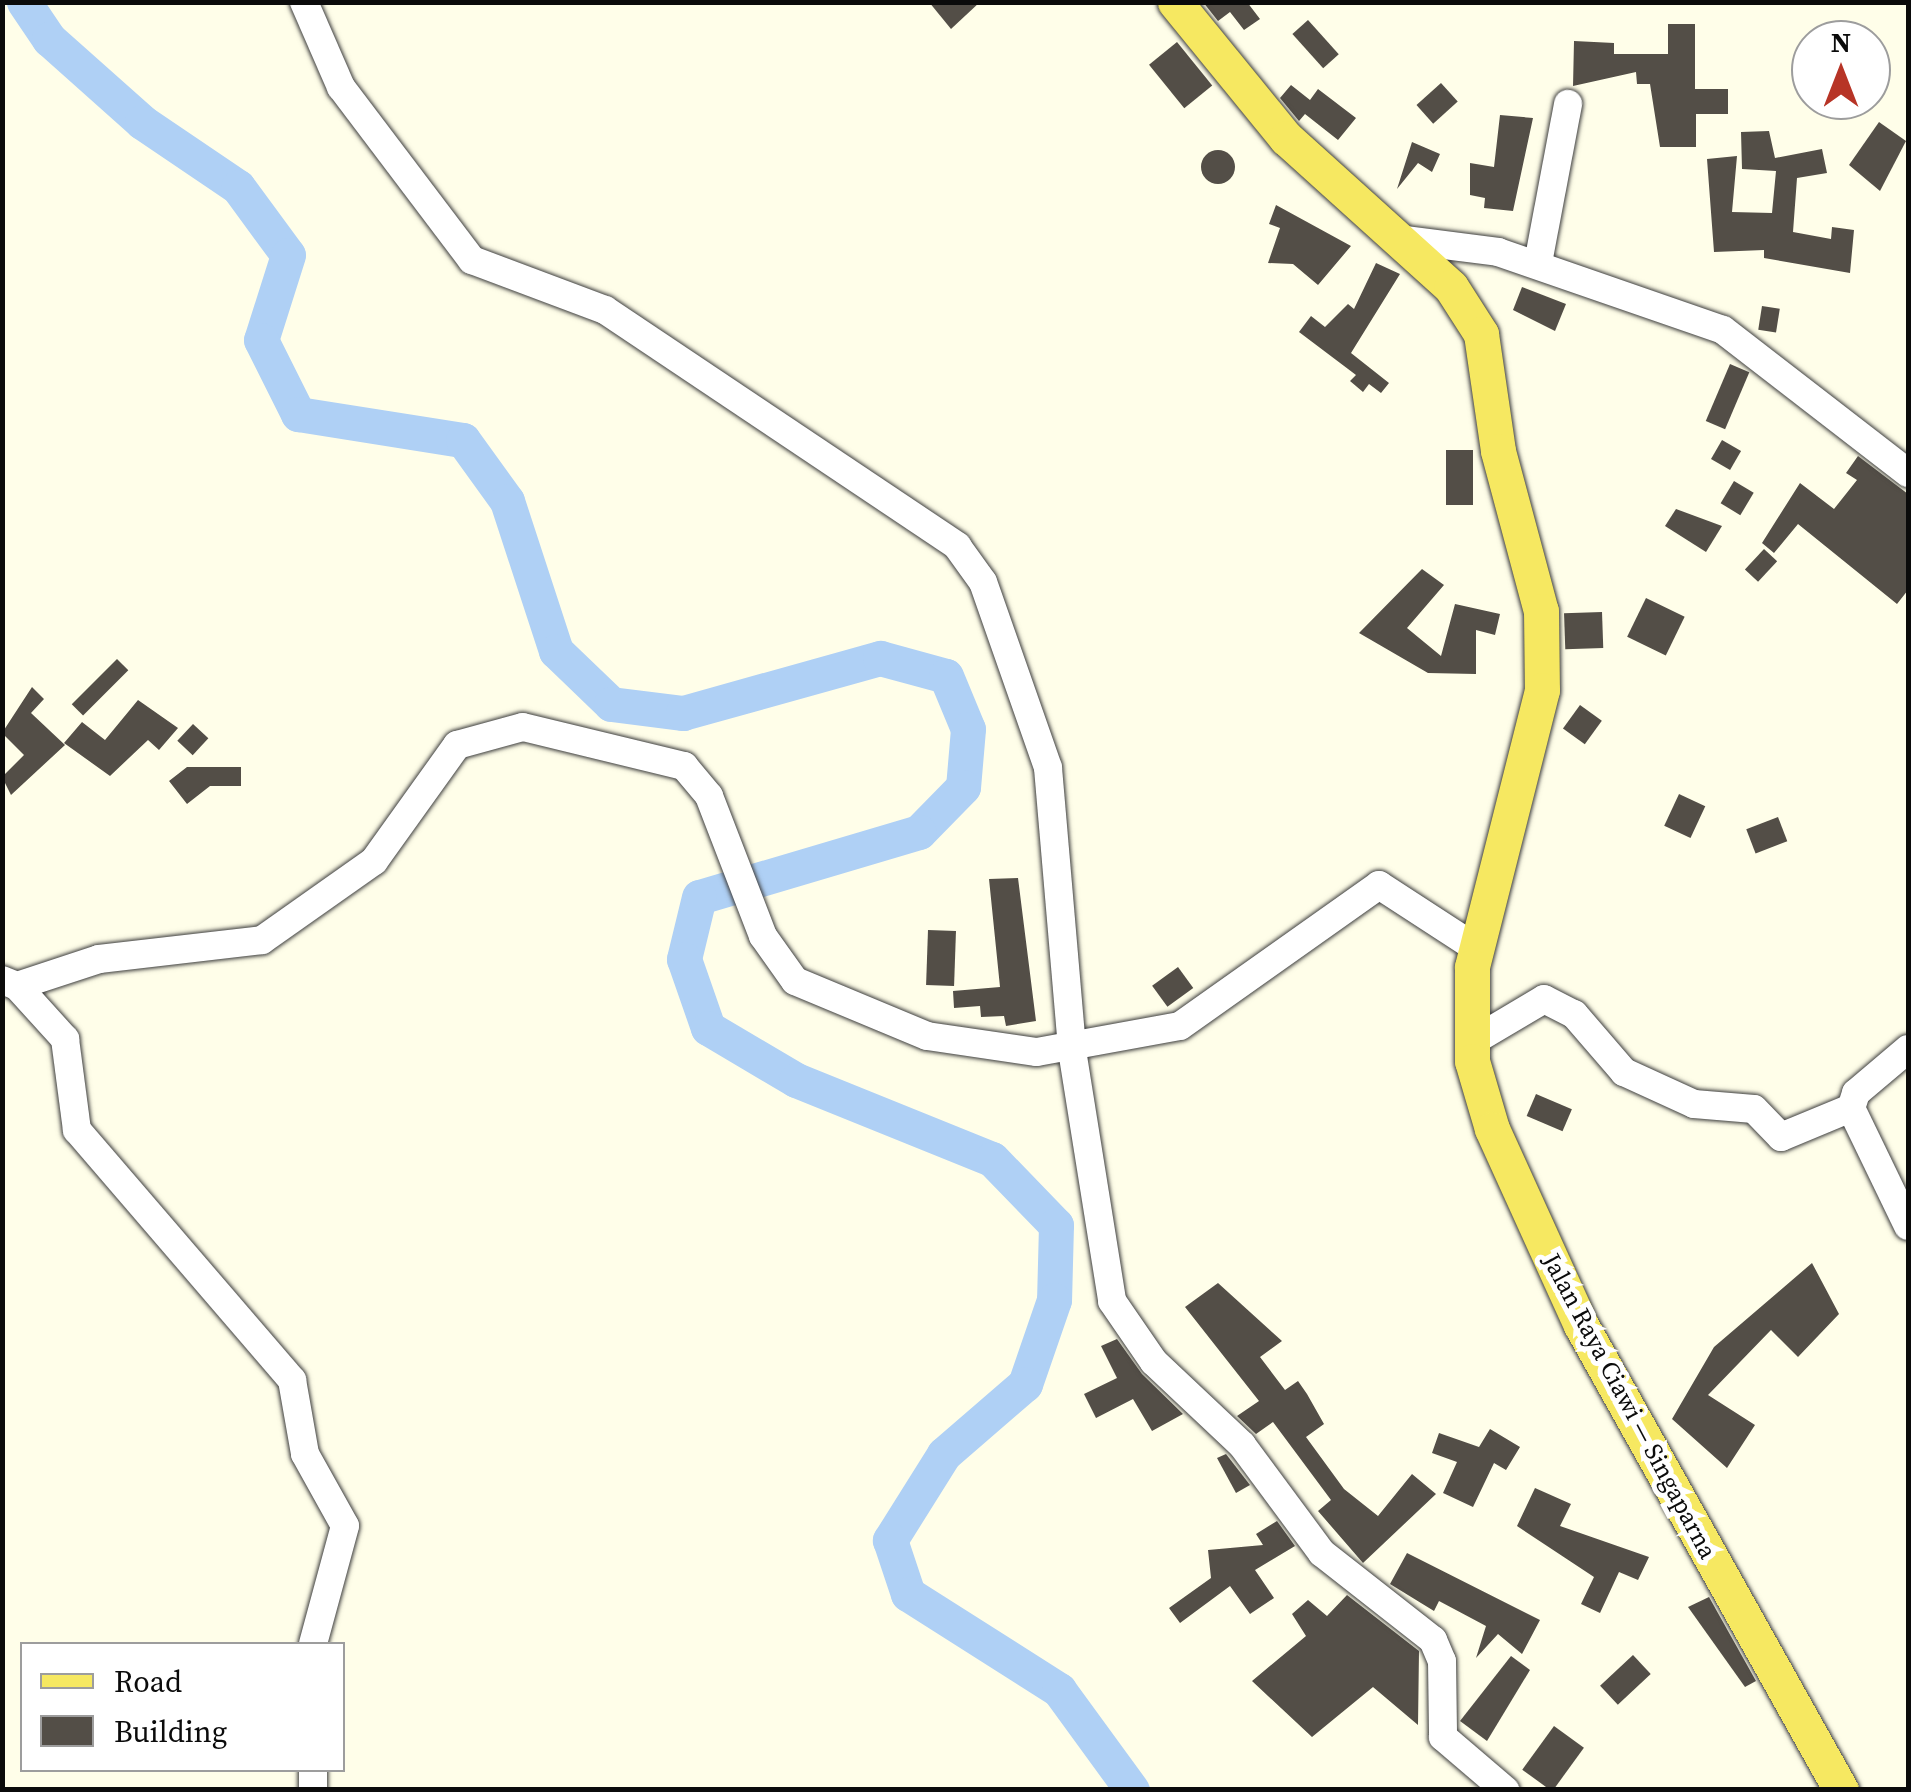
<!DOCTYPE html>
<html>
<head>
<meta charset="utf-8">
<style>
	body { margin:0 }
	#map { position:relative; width:1911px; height:1792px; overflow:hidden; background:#fffee9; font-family:"Source Serif 4",serif }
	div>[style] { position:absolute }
	.river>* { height:35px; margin:-17.5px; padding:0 17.5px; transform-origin:17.5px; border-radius:17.5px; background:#afd0f5 }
	.building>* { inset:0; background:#534e47; transform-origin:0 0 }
	.round { border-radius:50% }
	.roads { filter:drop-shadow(0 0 2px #3e3e3e) drop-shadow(0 0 2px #3e3e3e) }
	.minor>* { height:28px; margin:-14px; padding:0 14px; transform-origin:14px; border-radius:14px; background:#fff }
	.major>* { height:35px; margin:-17.5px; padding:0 17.5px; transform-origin:17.5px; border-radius:17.5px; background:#f6e861 }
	span { translate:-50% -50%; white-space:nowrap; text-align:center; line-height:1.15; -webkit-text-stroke:10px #fff; paint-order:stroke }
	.street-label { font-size:25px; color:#0b0b0b }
	.frame { position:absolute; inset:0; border:5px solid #0b0b0b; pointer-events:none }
	.legend { position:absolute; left:20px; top:1642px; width:325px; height:130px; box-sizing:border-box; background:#fff; border:2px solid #9d9d9d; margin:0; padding:12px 18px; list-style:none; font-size:30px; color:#0b0b0b }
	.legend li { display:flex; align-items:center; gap:20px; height:50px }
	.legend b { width:50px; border:2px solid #9d9d9d }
	.north { position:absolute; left:1791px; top:20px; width:100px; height:100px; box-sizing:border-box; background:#fff; border:2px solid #9d9d9d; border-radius:50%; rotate:0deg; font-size:28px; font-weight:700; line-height:40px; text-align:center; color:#0b0b0b }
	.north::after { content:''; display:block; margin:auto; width:35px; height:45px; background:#b73426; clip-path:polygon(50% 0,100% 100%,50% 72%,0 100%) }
</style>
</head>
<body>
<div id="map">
	<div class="river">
		<div style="left:24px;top:2px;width:45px;rotate:56deg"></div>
		<div style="left:49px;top:39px;width:125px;rotate:41.7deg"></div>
		<div style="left:142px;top:122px;width:116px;rotate:34.1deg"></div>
		<div style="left:238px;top:187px;width:84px;rotate:53.7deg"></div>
		<div style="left:288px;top:255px;width:89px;rotate:107.6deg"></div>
		<div style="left:261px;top:340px;width:83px;rotate:63.4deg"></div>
		<div style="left:298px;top:414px;width:167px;rotate:9deg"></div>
		<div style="left:463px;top:440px;width:75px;rotate:54.2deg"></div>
		<div style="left:507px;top:501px;width:158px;rotate:71.9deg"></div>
		<div style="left:556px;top:651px;width:76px;rotate:43.9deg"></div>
		<div style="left:611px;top:704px;width:73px;rotate:7.1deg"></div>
		<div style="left:683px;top:713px;width:205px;rotate:-15.6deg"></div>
		<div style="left:880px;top:658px;width:68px;rotate:15.3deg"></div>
		<div style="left:946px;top:676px;width:57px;rotate:67.5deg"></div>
		<div style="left:968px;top:729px;width:58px;rotate:94.9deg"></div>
		<div style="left:963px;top:787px;width:63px;rotate:134.4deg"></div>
		<div style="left:919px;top:832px;width:229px;rotate:163.5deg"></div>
		<div style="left:699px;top:897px;width:64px;rotate:103.6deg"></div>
		<div style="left:684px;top:959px;width:73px;rotate:70.8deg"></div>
		<div style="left:708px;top:1028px;width:102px;rotate:30.6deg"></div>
		<div style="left:796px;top:1080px;width:211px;rotate:22deg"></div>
		<div style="left:992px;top:1159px;width:92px;rotate:45.9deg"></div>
		<div style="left:1056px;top:1225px;width:75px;rotate:91.5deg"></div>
		<div style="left:1054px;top:1300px;width:89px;rotate:109deg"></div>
		<div style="left:1025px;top:1384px;width:107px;rotate:139.2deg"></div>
		<div style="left:944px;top:1454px;width:102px;rotate:122.1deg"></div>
		<div style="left:890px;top:1540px;width:57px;rotate:71.6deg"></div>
		<div style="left:908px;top:1594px;width:179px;rotate:32.4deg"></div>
		<div style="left:1059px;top:1690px;width:124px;rotate:53.9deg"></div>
	</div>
	<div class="building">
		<div style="clip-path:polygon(929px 2px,980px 2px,951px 29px)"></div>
		<div style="clip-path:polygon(1203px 2px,1247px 2px,1260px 19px,1244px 30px,1230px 12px,1218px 21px)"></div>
		<div style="left:1308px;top:20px;width:46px;height:21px;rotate:48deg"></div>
		<div style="clip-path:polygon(1668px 24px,1695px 24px,1695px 89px,1728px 89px,1728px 114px,1696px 114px,1696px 147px,1660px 147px,1650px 84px,1637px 84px,1636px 72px,1573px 86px,1574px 41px,1614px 43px,1614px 54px,1668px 54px)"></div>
		<div style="left:1177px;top:42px;width:56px;height:36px;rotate:51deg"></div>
		<div style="left:1441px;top:83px;width:25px;height:33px;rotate:48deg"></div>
		<div style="clip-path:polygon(1291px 85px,1310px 100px,1318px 89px,1356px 118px,1338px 140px,1305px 114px,1299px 121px,1280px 98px)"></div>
		<div style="clip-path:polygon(1500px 115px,1533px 118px,1513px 211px,1484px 208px,1485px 198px,1470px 195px,1470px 163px,1494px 167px)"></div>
		<div style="clip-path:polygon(1879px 122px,1906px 141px,1880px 191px,1849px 165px)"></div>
		<div style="clip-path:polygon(1769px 131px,1775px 158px,1822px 149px,1827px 173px,1797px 178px,1793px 232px,1831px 239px,1832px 227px,1854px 230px,1850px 273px,1764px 258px,1764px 250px,1714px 252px,1707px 159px,1737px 156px,1732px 212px,1772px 213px,1776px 171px,1742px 169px,1741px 132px)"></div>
		<div style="clip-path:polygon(1412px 142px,1440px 154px,1432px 172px,1418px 163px,1397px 189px)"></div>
		<div class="round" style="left:1201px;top:150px;width:34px;height:34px"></div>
		<div style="clip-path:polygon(1276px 205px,1351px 246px,1318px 285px,1293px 264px,1268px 263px,1280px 228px,1269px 224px)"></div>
		<div style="clip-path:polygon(1376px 263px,1400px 274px,1351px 353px,1389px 383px,1381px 393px,1369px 384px,1363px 392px,1350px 381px,1356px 375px,1299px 332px,1311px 316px,1325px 327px,1348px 304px,1354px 309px)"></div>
		<div style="clip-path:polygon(1522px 287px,1566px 304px,1555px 331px,1513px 310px)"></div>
		<div style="left:1762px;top:306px;width:18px;height:24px;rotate:9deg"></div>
		<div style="left:1730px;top:364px;width:21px;height:62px;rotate:23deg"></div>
		<div style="left:1722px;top:440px;width:22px;height:22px;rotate:30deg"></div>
		<div style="left:1446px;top:450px;width:27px;height:55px"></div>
		<div style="clip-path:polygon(1858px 456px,1908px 494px,1908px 590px,1897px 604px,1798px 524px,1774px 553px,1762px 543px,1800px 483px,1834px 509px,1857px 480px,1846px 473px)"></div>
		<div style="left:1734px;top:481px;width:23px;height:26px;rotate:31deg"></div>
		<div style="clip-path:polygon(1676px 509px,1722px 526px,1706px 552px,1665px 526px)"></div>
		<div style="left:1764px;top:549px;width:18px;height:28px;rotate:43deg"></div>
		<div style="clip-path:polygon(1422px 569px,1444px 585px,1407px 628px,1441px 656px,1455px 604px,1500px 614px,1495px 635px,1476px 630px,1476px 674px,1428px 673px,1359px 633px)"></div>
		<div style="left:1646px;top:598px;width:43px;height:43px;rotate:26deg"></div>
		<div style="left:1602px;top:612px;width:36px;height:38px;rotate:88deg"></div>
		<div style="left:117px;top:659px;width:16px;height:64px;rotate:45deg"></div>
		<div style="clip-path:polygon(32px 687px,44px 699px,31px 713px,65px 745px,11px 795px,2px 777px,24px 755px,2px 733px)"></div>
		<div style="clip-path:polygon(138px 700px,178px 728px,159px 750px,148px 740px,110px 776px,64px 743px,82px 722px,105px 740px)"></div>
		<div style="left:1580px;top:705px;width:27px;height:29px;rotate:36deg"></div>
		<div style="left:193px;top:724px;width:21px;height:23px;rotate:43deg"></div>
		<div style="clip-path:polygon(187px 767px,241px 767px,241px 786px,210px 786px,187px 804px,169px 781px)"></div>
		<div style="left:1679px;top:794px;width:29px;height:35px;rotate:25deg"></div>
		<div style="left:1778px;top:817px;width:26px;height:34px;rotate:69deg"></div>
		<div style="clip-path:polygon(1018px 878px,1036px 1021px,1006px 1026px,1004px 1016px,981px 1017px,980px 1006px,954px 1008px,953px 991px,1000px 987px,989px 879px)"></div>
		<div style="left:928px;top:930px;width:28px;height:55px;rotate:2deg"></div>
		<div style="left:1178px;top:967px;width:26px;height:32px;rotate:54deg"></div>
		<div style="left:1536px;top:1094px;width:39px;height:24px;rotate:23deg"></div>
		<div style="clip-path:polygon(1812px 1263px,1839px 1314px,1798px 1357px,1771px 1330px,1708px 1395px,1755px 1425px,1727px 1468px,1672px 1419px,1714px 1347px)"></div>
		<div style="clip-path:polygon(1218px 1283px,1282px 1341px,1260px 1357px,1285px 1390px,1298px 1381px,1307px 1394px,1324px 1424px,1306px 1437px,1344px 1489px,1378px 1516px,1412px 1474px,1436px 1494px,1363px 1563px,1318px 1511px,1331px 1500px,1273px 1422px,1256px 1434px,1237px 1416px,1259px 1401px,1185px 1307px)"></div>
		<div style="clip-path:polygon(1117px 1339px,1142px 1374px,1183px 1414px,1152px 1431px,1133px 1399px,1096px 1418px,1084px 1394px,1117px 1378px,1101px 1346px)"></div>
		<div style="clip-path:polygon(1490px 1429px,1520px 1447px,1506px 1470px,1494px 1463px,1473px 1507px,1443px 1493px,1457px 1462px,1432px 1453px,1439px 1433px,1479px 1447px)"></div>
		<div style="clip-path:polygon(1226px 1454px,1250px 1485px,1236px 1493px,1217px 1458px)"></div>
		<div style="clip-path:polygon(1535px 1488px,1571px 1504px,1560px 1526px,1649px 1557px,1638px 1580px,1619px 1572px,1600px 1613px,1581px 1604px,1594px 1577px,1517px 1526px)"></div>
		<div style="clip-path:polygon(1277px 1521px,1295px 1546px,1255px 1570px,1274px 1598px,1250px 1614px,1230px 1586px,1180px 1623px,1169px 1608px,1211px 1578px,1208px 1550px,1263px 1545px,1256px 1534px)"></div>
		<div style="clip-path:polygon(1407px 1553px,1540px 1620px,1522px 1654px,1498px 1634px,1476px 1658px,1486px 1626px,1439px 1601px,1434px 1611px,1390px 1584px)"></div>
		<div style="clip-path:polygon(1347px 1595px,1419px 1651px,1418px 1725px,1373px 1687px,1312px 1737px,1252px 1681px,1306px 1636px,1292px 1614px,1308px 1600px,1327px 1616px)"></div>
		<div style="clip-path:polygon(1709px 1597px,1756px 1681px,1745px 1687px,1688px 1607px)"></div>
		<div style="left:1633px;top:1655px;width:26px;height:45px;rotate:47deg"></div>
		<div style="clip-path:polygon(1511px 1656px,1530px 1670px,1487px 1741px,1460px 1721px)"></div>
		<div style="left:1554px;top:1726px;width:37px;height:54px;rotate:36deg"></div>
	</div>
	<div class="roads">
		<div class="minor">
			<div style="left:304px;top:2px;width:93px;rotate:66.5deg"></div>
			<div style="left:341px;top:87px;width:217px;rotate:52.9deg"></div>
			<div style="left:472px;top:260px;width:142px;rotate:20.6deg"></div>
			<div style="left:605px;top:310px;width:424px;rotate:33.8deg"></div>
			<div style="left:957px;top:546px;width:44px;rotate:54.2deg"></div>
			<div style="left:983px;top:582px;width:197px;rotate:70.7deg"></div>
			<div style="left:1048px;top:768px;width:283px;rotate:85.1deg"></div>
			<div style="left:1072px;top:1050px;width:254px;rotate:80.9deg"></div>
			<div style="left:1112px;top:1301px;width:74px;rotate:55.5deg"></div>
			<div style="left:1154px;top:1362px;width:121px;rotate:43.3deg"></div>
			<div style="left:1242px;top:1445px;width:134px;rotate:53.5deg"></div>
			<div style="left:1322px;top:1553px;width:141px;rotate:38.1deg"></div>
			<div style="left:1433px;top:1640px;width:23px;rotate:67deg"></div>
			<div style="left:1442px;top:1661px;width:76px;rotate:89.2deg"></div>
			<div style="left:1443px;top:1737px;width:82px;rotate:40.5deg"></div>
			<div style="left:1397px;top:239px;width:102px;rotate:7.3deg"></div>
			<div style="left:1498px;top:252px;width:238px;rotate:19.1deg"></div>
			<div style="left:1723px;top:330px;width:234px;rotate:37.7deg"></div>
			<div style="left:1538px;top:263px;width:162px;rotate:-79.3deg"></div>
			<div style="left:2px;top:980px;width:16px;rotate:22deg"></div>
			<div style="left:17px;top:986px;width:86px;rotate:-18.2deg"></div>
			<div style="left:99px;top:959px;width:164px;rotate:-6.6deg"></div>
			<div style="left:262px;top:940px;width:137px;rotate:-35.2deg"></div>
			<div style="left:374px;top:861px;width:143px;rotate:-54.4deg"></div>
			<div style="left:457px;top:745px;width:68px;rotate:-15.3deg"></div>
			<div style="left:523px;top:727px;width:166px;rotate:13.6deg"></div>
			<div style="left:684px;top:766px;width:39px;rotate:50deg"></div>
			<div style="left:709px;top:796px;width:150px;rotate:68.9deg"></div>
			<div style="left:763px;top:936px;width:55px;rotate:54.6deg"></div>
			<div style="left:795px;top:981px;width:143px;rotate:22.6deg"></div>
			<div style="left:927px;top:1036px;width:111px;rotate:8.3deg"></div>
			<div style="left:1037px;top:1052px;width:145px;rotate:-10.3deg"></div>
			<div style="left:1180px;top:1026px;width:244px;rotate:-35.3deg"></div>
			<div style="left:1379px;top:885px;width:116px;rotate:33deg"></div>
			<div style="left:17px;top:986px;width:72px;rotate:47.8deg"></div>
			<div style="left:65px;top:1039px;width:92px;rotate:82.5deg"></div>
			<div style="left:77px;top:1130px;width:330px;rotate:49.3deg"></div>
			<div style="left:292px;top:1380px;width:75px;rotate:80deg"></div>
			<div style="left:305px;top:1454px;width:82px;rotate:60.9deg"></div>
			<div style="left:345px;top:1526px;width:122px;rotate:105.2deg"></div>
			<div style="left:1470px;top:1043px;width:86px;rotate:-30.7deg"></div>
			<div style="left:1544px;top:999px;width:34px;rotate:27deg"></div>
			<div style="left:1574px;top:1014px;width:77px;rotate:49.2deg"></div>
			<div style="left:1624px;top:1072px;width:77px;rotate:24.6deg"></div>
			<div style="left:1694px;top:1104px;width:60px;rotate:4.8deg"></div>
			<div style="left:1754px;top:1109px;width:39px;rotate:46deg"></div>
			<div style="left:1781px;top:1137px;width:76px;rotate:-22.5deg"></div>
			<div style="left:1908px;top:1049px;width:68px;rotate:139.8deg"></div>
			<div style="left:1856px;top:1093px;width:16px;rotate:108deg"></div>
			<div style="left:1851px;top:1108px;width:131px;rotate:64.2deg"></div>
			<div style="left:313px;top:1770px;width:20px;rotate:90deg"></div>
		</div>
		<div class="major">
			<div style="left:1175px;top:2px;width:176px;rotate:50.8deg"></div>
			<div style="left:1286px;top:138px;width:222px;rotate:42.1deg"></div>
			<div style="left:1451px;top:287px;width:56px;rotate:57.4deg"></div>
			<div style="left:1481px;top:334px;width:118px;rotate:81.7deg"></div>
			<div style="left:1498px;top:451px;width:166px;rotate:75deg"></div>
			<div style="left:1541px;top:611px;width:79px;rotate:89.3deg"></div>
			<div style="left:1542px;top:690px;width:286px;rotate:104.2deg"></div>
			<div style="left:1472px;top:967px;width:94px;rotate:90deg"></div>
			<div style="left:1472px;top:1061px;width:71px;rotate:73.6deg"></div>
			<div style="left:1492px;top:1129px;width:215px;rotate:65.6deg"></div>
			<div style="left:1581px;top:1325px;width:533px;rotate:60.79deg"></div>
		</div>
	</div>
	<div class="street-label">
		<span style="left:1630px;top:1406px;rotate:62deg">Jalan Raya Ciawi — Singaparna</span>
	</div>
	<div class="frame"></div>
	<ul class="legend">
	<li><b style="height:12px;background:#f6e861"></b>Road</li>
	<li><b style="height:28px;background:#534e47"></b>Building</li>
	</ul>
	<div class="north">N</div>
</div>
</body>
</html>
